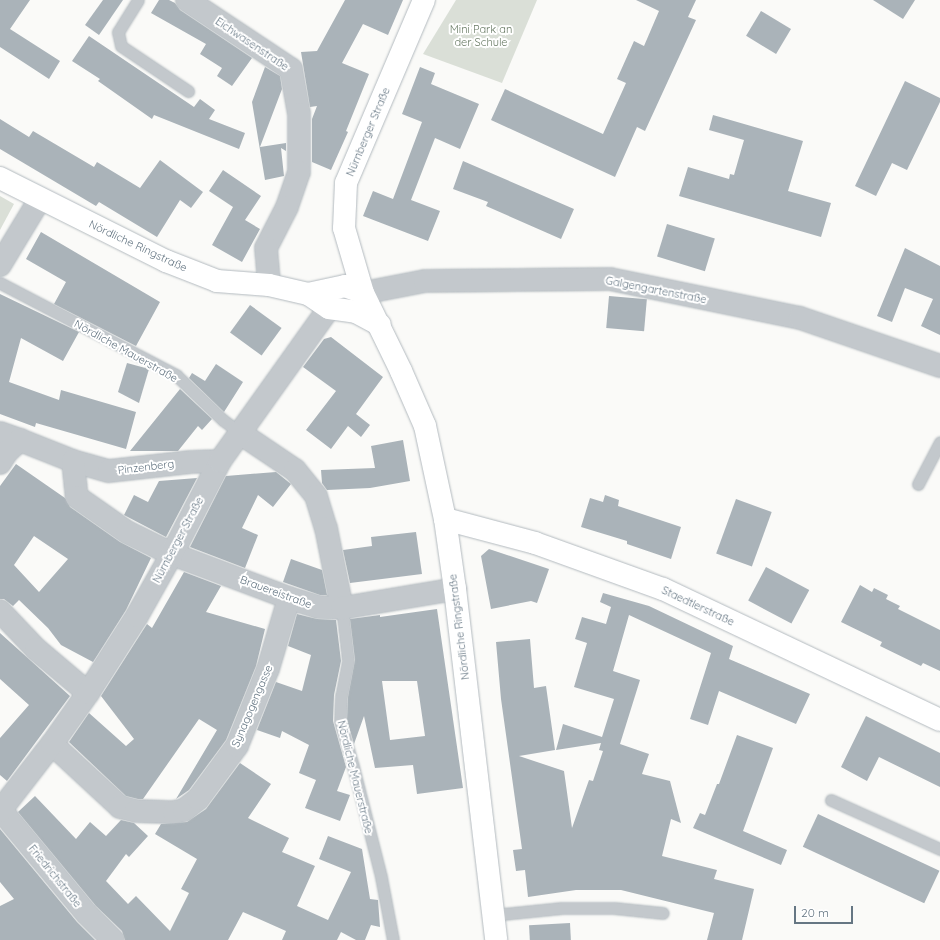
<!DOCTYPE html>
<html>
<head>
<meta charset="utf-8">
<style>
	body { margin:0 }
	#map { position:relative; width:940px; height:940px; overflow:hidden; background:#fafaf8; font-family:Quicksand,sans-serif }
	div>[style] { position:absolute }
	.green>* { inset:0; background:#dadfd7 }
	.building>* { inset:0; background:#aab3b9; transform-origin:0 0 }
	.roads { filter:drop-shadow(0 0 1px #b3babf) drop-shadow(0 0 1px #b3babf) }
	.lane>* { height:11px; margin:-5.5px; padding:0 5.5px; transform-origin:5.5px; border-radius:5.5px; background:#c3c8cc }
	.street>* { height:22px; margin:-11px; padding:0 11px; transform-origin:11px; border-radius:11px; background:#c3c8cc }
	.secondary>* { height:22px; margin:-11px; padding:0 11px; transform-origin:11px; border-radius:11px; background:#fff }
	.primary>* { height:22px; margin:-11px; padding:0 11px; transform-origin:11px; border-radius:11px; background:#fff }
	span { translate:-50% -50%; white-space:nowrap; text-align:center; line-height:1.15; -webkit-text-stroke:4px #fff; paint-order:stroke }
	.park-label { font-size:11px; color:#687a64 }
	.street-label { font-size:11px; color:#657683 }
	.scale { position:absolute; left:794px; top:906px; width:59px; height:18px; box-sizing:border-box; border:2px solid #657683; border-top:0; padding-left:5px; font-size:12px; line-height:14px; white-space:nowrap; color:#657683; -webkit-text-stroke:3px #fff; paint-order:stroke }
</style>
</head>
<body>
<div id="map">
	<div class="green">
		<div style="clip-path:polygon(456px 0,537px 0,502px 83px,423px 54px)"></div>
		<div style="clip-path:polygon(0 196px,14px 204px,0 230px)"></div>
	</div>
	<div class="building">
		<div style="clip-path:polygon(0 0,30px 0,10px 29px,60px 61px,49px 79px,0 47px)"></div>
		<div style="clip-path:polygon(103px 0,123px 0,99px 35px,85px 25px)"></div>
		<div style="clip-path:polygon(159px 0,169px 0,175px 3px,180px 10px,252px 58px,232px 86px,217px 76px,222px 68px,200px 54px,206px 44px,151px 13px)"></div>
		<div style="clip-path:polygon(345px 0,403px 0,388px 35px,363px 24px,342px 63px,369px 74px,346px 131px,348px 132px,331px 170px,312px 162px,312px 119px,317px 106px,310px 107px,301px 52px,317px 51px)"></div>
		<div style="clip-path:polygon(636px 0,696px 0,688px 17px,696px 20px,645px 131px,637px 127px,615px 177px,491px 120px,505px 89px,603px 134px,626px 83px,617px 79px,634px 41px,644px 46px,659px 11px)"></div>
		<div style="clip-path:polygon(873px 0,915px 0,903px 19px)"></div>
		<div style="left:761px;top:11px;width:35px;height:29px;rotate:31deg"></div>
		<div style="clip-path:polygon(89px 36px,194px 107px,200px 99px,215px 110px,209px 119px,245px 133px,239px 149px,154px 115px,152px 119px,98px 81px,100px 79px,72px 61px)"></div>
		<div style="clip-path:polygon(265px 67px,280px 76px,282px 89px,260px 147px,286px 143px,286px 151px,281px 148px,284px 176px,265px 180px,252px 102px)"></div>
		<div style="clip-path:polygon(420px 67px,435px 73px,431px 84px,479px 104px,460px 149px,435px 138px,411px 200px,440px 211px,428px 241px,363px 216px,373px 191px,393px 199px,422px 122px,402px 114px)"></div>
		<div style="clip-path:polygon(905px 81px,940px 98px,940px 102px,907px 170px,892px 163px,876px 196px,855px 186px)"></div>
		<div style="clip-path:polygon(713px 115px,803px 141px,788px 191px,831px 203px,821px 237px,679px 196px,688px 167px,729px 179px,730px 174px,734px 175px,744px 140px,709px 130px)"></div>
		<div style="clip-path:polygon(0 119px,29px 137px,33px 131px,94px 167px,97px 162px,140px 188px,160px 160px,203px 192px,191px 208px,180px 200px,157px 237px,99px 202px,96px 206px,0 149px)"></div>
		<div style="clip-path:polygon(463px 161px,574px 209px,561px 239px,486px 206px,488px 202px,453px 189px)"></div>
		<div style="clip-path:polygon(223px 170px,261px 196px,245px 220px,260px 229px,242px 262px,212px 245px,233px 207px,209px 191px)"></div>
		<div style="left:667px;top:224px;width:50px;height:34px;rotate:17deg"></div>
		<div style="clip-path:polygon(41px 232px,160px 302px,136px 346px,54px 304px,66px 282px,26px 259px)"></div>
		<div style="clip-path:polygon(905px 248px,940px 266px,940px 335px,921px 326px,933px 299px,905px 288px,892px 322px,877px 316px)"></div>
		<div style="clip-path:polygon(0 294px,79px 332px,63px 361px,21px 338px,9px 382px,59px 400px,61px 390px,136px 412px,126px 449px,36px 423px,35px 427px,0 414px)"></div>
		<div style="left:609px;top:296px;width:38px;height:32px;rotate:5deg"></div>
		<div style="left:250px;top:305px;width:39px;height:34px;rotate:36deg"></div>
		<div style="clip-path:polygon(331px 337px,383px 377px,356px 414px,370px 425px,361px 437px,348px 426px,331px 449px,306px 430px,336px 391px,303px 367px,324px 339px)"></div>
		<div style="clip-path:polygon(127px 363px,149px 369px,139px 403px,118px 392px)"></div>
		<div style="clip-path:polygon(216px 364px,243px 382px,224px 412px,189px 378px,192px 373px,205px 381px)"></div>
		<div style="clip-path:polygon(180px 389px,212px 419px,202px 430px,198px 426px,178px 451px,130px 451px)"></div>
		<div style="clip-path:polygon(403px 440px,410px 481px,370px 488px,327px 490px,322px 483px,321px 470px,375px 468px,371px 446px)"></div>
		<div style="clip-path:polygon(evenodd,16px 464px,65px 498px,70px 507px,120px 542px,151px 558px,126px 610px,93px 662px,61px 645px,48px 628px,19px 600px,13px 606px,4px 599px,0 599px,0 486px,16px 464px,34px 536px,68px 559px,39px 592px,14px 565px,34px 536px)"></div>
		<div style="clip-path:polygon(276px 472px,291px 484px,273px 507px,258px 495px,242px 528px,258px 535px,245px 568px,190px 547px,226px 476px)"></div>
		<div style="clip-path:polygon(197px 478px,166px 537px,124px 515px,134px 495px,148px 502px,159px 481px)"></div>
		<div style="clip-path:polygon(605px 495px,619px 500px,618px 506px,681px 527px,671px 559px,627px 544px,627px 541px,581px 527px,590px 498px,603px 502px)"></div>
		<div style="left:736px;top:499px;width:38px;height:58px;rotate:20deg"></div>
		<div style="clip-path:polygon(416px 532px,422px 574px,350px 583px,343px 550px,372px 546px,371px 537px)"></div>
		<div style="clip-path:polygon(489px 549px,549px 569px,537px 603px,531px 601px,491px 609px,481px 556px)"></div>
		<div style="clip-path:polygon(291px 559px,322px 570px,327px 595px,320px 595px,283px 582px)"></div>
		<div style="left:766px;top:567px;width:49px;height:38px;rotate:28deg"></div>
		<div style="clip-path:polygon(184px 572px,221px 586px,206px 612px,265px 629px,256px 666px,226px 740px,189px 790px,176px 799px,217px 730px,199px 719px,143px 799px,138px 799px,126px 796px,69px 742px,89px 713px,126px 746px,134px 739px,101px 696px,147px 624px,152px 628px)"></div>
		<div style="clip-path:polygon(860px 585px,872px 592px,874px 588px,888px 595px,886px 599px,900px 606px,898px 609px,940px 630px,940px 671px,923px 663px,921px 666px,880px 646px,882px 642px,841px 622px)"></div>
		<div style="clip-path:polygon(603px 593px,649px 606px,733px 646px,729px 659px,810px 694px,796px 724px,719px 691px,708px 725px,690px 719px,711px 653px,629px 615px,613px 671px,640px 680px,620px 744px,649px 754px,642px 774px,670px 781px,681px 823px,671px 819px,662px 856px,717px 870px,714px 879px,754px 889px,742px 940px,707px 940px,714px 913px,621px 890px,576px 890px,528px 897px,525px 870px,516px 871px,513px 850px,522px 849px,501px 699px,496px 642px,530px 639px,534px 688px,546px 686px,555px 750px,519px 756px,564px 771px,572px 828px,589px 780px,593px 781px,603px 751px,599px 750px,601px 743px,556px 750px,563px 724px,602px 737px,614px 699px,574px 687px,587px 643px,575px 639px,582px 617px,606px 624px,611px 607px,600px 602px)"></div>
		<div style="clip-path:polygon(evenodd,437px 609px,463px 788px,417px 794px,413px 765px,375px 768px,364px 716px,354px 744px,347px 720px,348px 697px,355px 660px,350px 619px,380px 615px,380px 617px,437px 609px,382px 681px,417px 681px,425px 736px,390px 740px,382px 681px)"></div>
		<div style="clip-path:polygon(297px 614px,317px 619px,336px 620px,341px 661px,334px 695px,333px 721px,346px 767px,337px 791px,350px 795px,340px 821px,305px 808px,316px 780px,299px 773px,309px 745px,282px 731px,280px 738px,257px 730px,276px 682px,302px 691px,311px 655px,288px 646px)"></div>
		<div style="clip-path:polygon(0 633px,70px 696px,7px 781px,0 775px,0 738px,29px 705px,0 679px)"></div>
		<div style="clip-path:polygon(866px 716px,940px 753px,940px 787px,879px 757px,867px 781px,841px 767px)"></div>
		<div style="clip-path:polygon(737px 735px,773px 748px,743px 831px,787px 850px,781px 865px,693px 828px,700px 813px,705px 815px,717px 784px,719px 784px)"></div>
		<div style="clip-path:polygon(240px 763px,271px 784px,248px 818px,289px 838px,282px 852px,315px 866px,297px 906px,328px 920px,351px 872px,319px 859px,328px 836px,362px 849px,370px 899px,378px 900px,380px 927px,371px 925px,365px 940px,356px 940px,341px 932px,337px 940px,282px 940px,286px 931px,243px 912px,228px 940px,125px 940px,122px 931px,96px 906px,18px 812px,35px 796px,76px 839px,90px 822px,106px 836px,121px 820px,134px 823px,148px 836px,129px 857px,126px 854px,106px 881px,128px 904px,136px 896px,170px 931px,189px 893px,181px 889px,197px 859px,155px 834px,161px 824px,187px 822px,206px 809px)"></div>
		<div style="left:818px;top:814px;width:134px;height:36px;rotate:25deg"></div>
		<div style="clip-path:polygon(0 829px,77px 922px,95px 940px,0 940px,0 906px,14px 899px,0 882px)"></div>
		<div style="left:570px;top:923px;width:17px;height:41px;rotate:87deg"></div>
	</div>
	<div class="roads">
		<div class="lane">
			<div style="left:138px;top:0;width:38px;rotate:122deg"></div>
			<div style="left:118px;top:32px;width:14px;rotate:78deg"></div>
			<div style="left:121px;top:46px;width:81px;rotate:33.9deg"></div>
			<div style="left:0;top:283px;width:199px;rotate:27.6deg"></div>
			<div style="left:176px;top:375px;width:65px;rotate:43.8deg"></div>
			<div style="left:223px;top:420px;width:21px;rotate:37deg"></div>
			<div style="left:918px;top:484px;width:47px;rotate:-62.4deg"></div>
			<div style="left:342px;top:608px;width:53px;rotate:83.5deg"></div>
			<div style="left:348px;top:661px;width:36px;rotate:101deg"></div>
			<div style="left:341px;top:696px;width:25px;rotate:92deg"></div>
			<div style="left:340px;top:721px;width:47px;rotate:73.9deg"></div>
			<div style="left:353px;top:766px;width:114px;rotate:75.8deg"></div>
			<div style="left:381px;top:877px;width:64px;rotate:79.2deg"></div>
			<div style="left:831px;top:800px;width:120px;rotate:24.2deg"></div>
			<div style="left:493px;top:915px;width:69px;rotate:-5.8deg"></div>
			<div style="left:562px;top:908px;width:52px"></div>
			<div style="left:614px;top:908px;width:49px;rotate:5.8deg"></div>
		</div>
		<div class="street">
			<div style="left:187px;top:0;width:125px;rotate:33.6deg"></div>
			<div style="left:291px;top:69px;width:46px;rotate:79.9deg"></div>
			<div style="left:299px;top:114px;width:58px;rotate:90deg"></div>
			<div style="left:299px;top:172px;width:37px;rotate:109deg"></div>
			<div style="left:287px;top:207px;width:46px;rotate:117.1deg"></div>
			<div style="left:266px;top:248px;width:37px;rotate:85deg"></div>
			<div style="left:0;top:265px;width:77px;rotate:-58.8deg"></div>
			<div style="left:363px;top:293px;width:63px;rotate:-11deg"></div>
			<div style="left:425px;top:281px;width:185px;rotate:-0.6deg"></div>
			<div style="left:610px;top:279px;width:194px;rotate:11.6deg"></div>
			<div style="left:800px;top:318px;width:148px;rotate:18.9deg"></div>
			<div style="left:0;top:433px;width:21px;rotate:19deg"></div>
			<div style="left:20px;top:440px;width:57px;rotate:21.6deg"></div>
			<div style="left:73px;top:461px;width:37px;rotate:16deg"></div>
			<div style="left:109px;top:471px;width:82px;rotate:-6.3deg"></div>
			<div style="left:191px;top:462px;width:29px;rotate:-2deg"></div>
			<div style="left:240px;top:433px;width:66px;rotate:33.9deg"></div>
			<div style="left:295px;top:470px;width:33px;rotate:51deg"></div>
			<div style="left:316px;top:496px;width:34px;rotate:73deg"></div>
			<div style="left:326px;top:528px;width:82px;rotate:78.7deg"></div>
			<div style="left:73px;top:461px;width:36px;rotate:84deg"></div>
			<div style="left:77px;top:497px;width:61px;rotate:35deg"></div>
			<div style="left:127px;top:532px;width:50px;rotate:26.1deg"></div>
			<div style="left:172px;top:554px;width:125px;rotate:20.6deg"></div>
			<div style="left:289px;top:598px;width:30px;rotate:17deg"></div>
			<div style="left:318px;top:607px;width:24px;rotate:2deg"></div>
			<div style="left:342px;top:608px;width:115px;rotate:-9.5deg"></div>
			<div style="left:0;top:463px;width:13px;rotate:-58deg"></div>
			<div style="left:7px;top:452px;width:18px;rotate:-43deg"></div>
			<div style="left:0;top:611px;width:52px;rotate:46.5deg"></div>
			<div style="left:36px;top:649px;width:68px;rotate:40.2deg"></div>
			<div style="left:52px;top:744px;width:93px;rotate:42.8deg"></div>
			<div style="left:120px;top:807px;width:16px;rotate:14deg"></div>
			<div style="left:136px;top:811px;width:38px;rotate:2deg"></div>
			<div style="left:174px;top:812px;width:10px;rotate:-11deg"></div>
			<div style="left:184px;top:810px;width:18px;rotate:-38deg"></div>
			<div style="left:198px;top:799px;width:66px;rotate:-53.7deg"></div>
			<div style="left:237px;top:746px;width:83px;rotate:-68.1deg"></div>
			<div style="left:268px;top:669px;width:74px;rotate:-73.5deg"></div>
			<div style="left:0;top:809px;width:136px;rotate:50.4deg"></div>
			<div style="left:87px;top:914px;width:37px;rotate:45deg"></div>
			<div style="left:0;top:811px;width:85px;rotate:-52.2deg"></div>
			<div style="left:52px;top:744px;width:62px;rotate:-54.8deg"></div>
			<div style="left:88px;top:693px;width:91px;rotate:-57.5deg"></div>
			<div style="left:137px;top:616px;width:71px;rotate:-60.6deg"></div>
			<div style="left:172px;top:554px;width:105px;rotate:-62.7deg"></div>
			<div style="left:220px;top:461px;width:206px;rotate:-54.5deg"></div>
		</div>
		<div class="secondary">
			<div style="left:0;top:178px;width:186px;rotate:26.6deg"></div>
			<div style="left:166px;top:261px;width:55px;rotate:21.4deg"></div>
			<div style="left:217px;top:281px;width:52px;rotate:4.4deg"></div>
			<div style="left:269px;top:285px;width:40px;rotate:13deg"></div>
			<div style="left:308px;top:294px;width:25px;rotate:34deg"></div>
			<div style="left:329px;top:308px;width:27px;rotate:8deg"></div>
			<div style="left:356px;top:312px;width:27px;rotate:28deg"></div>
			<div style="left:308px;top:294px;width:38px;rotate:-12deg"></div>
			<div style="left:345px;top:286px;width:19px;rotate:21deg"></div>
			<div style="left:445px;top:519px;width:93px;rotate:14.9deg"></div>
			<div style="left:535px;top:543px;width:136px;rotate:19.8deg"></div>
			<div style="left:663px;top:589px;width:306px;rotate:25.3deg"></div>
		</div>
		<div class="primary">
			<div style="left:424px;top:0;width:199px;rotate:113.1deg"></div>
			<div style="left:346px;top:183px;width:45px;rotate:92.5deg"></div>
			<div style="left:344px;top:228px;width:68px;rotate:73.7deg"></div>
			<div style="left:363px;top:293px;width:87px;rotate:64deg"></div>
			<div style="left:401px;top:371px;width:60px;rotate:66.4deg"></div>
			<div style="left:425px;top:426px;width:95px;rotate:77.9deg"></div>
			<div style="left:445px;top:519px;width:71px;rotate:81.9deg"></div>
			<div style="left:455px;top:589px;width:353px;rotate:83.3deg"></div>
		</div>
	</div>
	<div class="park-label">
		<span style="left:481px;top:36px">Mini Park an<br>der Schule</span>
	</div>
	<div class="street-label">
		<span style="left:252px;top:44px;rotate:34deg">Eichwasenstraße</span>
		<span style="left:368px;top:132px;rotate:-67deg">Nürnberger Straße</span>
		<span style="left:138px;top:246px;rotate:25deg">Nördliche Ringstraße</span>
		<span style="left:656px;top:290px;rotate:11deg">Galgengartenstraße</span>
		<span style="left:126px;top:351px;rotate:29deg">Nördliche Mauerstraße</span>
		<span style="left:146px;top:467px;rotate:-7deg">Pinzenberg</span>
		<span style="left:178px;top:540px;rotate:-62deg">Nürnberger Straße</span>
		<span style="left:276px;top:592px;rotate:20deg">Brauereistraße</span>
		<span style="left:698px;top:606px;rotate:25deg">Staedtlerstraße</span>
		<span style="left:459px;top:627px;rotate:-97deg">Nördliche Ringstraße</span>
		<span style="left:252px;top:706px;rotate:-67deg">Synagogengasse</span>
		<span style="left:355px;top:777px;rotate:76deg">Nördliche Mauerstraße</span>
		<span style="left:55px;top:876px;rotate:51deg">Friedrichstraße</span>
	</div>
	<div class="scale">20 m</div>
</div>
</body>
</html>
